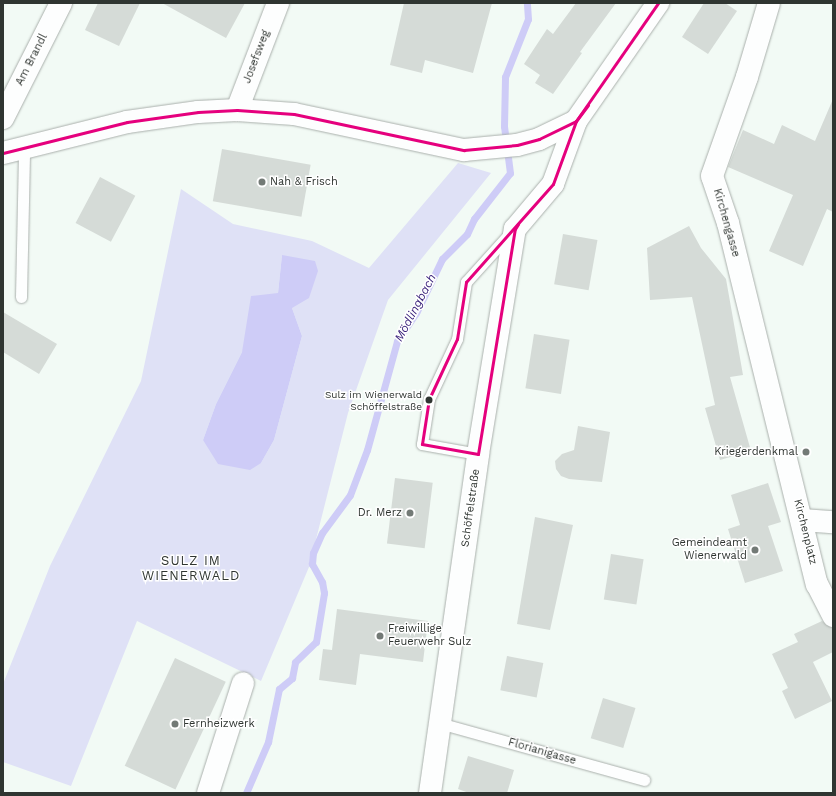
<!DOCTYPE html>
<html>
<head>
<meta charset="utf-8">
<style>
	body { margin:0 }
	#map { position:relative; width:836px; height:796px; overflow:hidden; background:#f2faf5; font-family:"Work Sans",sans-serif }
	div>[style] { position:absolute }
	.green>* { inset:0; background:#dfe1f6 }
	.water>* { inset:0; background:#ceccf7 }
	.stream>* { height:7px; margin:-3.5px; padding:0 3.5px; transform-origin:3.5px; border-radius:3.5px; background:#ceccf7 }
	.building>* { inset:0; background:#d5dbd7; transform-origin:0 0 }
	.roads { filter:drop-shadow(0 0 1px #aab0ac) drop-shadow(0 0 1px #aab0ac) }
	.service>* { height:11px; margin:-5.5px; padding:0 5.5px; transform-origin:5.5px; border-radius:5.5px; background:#fdfefe }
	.minor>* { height:22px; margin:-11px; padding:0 11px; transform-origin:11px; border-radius:11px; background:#fdfefe }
	.secondary>* { height:22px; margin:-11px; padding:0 11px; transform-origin:11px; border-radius:11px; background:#fdfefe }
	.bus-1>* { height:3px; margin:-1.5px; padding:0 1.5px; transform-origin:1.5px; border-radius:1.5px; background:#e5007d }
	.dots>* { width:11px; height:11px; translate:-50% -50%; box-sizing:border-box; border:2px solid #fff; border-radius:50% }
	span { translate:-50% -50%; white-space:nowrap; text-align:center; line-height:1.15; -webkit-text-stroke:3px #fff; paint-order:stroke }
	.bus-label { font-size:10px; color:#2f3531 }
	.right { translate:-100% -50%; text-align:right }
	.street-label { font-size:11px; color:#2f3531 }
	.poi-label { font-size:11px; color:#2f3531 }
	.left { translate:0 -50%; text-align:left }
	.water-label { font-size:12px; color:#3a227b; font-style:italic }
	.quarter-label { font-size:13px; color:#2f3531; letter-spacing:1px }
	.frame { position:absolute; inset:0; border:4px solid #2f3531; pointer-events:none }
</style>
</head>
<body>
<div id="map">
	<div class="green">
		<div style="clip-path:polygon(evenodd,458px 163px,491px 173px,388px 300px,348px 413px,309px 567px,261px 681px,137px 621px,71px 786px,3px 762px,3px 684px,50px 566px,141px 381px,181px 189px,233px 224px,312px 241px,369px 268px,458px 163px,282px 255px,292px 308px,302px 336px,274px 440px,261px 463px,203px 440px,216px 404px,242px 352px,278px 293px,282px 255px)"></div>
	</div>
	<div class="water">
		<div style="clip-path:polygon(282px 255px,315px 261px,318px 271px,309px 298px,292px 308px,302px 336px,274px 440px,261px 463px,250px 470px,218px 464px,203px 440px,216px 404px,242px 352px,251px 296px,278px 293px)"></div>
	</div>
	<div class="stream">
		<div style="left:246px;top:793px;width:56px;rotate:-66.7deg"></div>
		<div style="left:268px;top:742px;width:54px;rotate:-78.3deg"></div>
		<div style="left:279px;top:689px;width:17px;rotate:-40deg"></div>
		<div style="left:292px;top:678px;width:16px;rotate:-79deg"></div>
		<div style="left:295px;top:662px;width:29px;rotate:-44deg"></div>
		<div style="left:316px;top:642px;width:50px;rotate:-80.7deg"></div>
		<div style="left:324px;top:593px;width:11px;rotate:-100deg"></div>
		<div style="left:322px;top:582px;width:21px;rotate:-119deg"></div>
		<div style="left:312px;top:564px;width:11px;rotate:-85deg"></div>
		<div style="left:313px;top:553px;width:22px;rotate:-66deg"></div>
		<div style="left:322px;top:533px;width:47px;rotate:-53.6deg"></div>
		<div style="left:350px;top:495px;width:48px;rotate:-69.3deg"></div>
		<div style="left:367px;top:450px;width:113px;rotate:-74.6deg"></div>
		<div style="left:397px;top:341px;width:34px;rotate:-56deg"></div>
		<div style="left:416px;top:313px;width:60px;rotate:-64.3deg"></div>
		<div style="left:442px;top:259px;width:35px;rotate:-45deg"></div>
		<div style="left:467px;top:234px;width:17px;rotate:-65deg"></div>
		<div style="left:474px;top:219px;width:58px;rotate:-52deg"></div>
		<div style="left:510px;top:173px;width:47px;rotate:-97.3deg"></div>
		<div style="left:504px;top:126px;width:49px;rotate:-88.8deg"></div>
		<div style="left:505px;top:77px;width:62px;rotate:-68.4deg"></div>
		<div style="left:528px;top:19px;width:16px;rotate:-94deg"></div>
	</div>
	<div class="building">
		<div style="clip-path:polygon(98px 3px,140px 3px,119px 46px,85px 30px)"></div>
		<div style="clip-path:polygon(162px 3px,245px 3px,226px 38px)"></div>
		<div style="clip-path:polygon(404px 3px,492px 3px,473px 73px,425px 60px,422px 73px,390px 65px)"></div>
		<div style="clip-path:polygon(576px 3px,616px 3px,580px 52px,582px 53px,553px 94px,535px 83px,540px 75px,524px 64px,547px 29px,553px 34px)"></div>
		<div style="clip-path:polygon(704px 3px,725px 3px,737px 11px,708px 54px,682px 37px)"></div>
		<div style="clip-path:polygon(833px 99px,833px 212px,827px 209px,803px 266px,769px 251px,793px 195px,728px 167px,743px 130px,774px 144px,782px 125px,815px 141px)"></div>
		<div style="left:222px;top:149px;width:90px;height:53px;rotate:10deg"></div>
		<div style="left:100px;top:177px;width:40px;height:52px;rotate:28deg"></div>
		<div style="clip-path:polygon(689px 226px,701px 248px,726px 279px,743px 375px,730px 377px,751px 451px,720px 460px,705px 408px,715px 405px,692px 297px,650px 300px,647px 248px)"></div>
		<div style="left:563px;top:234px;width:35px;height:51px;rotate:10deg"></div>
		<div style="clip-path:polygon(3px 312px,57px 344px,39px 374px,3px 352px)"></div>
		<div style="left:534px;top:334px;width:36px;height:55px;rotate:9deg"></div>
		<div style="clip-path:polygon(578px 426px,610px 432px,602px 482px,569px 479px,561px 476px,556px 469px,555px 461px,562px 454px,574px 450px)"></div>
		<div style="left:395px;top:478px;width:38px;height:66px;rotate:7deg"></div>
		<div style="clip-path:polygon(768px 483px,781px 522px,768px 526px,783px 571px,745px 583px,728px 529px,740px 525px,731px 495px)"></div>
		<div style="clip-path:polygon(535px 517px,573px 525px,550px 630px,517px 624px)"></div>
		<div style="left:611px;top:554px;width:33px;height:46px;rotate:9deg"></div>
		<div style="clip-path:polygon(337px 609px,428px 621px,423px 662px,360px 654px,356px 685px,319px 680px,323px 649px,332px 650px)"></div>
		<div style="clip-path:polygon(822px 621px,833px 628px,833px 652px,813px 662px,832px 701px,795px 719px,782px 691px,788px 688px,772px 654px,798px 642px,794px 634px)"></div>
		<div style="left:507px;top:656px;width:37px;height:35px;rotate:11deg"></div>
		<div style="left:175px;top:658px;width:56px;height:119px;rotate:25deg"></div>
		<div style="left:603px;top:698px;width:34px;height:42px;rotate:17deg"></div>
		<div style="clip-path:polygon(468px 756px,514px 770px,507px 793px,469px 793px,458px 789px)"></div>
	</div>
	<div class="roads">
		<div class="service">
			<div style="left:21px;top:297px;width:149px;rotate:-88.8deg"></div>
			<div style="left:478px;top:454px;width:57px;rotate:-169.9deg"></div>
			<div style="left:422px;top:444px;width:46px;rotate:-81.2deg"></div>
			<div style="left:429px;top:399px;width:66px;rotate:-65deg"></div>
			<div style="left:457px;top:339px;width:58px;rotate:-81deg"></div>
			<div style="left:466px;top:282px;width:67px;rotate:-48deg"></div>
			<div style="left:439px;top:723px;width:213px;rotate:15.5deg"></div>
		</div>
		<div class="minor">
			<div style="left:769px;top:3px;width:77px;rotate:106.6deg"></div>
			<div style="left:747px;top:77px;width:105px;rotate:109.5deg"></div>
			<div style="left:712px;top:176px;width:50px;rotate:71.2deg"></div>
			<div style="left:728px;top:223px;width:372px;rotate:76.2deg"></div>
			<div style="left:817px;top:584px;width:36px;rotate:63deg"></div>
			<div style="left:237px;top:110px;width:115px;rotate:-69deg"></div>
			<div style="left:3px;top:118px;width:129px;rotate:-63.2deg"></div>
			<div style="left:802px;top:520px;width:31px;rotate:4deg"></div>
			<div style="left:208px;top:793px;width:115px;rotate:-72.3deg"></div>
			<div style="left:430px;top:793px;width:342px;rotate:-81.9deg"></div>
			<div style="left:478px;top:454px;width:228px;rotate:-80.7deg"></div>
			<div style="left:515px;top:229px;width:59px;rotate:-49.8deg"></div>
			<div style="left:553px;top:184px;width:67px;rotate:-69.9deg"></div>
		</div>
		<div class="secondary">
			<div style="left:3px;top:153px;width:128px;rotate:-14deg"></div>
			<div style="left:127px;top:122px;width:72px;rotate:-8deg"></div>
			<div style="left:198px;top:112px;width:39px;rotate:-3deg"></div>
			<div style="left:237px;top:110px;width:57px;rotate:4deg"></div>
			<div style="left:294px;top:114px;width:174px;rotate:12deg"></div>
			<div style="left:464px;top:150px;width:53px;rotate:-5.4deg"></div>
			<div style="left:517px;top:145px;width:23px;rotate:-15deg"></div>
			<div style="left:539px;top:139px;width:41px;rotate:-25.9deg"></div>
			<div style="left:576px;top:121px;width:144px;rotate:-55.2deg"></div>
		</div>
	</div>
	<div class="bus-1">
		<div style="left:3px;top:153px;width:128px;rotate:-14deg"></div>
		<div style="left:127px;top:122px;width:72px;rotate:-8deg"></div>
		<div style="left:198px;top:112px;width:39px;rotate:-3deg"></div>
		<div style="left:237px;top:110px;width:57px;rotate:4deg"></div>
		<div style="left:294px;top:114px;width:174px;rotate:12deg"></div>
		<div style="left:464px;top:150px;width:53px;rotate:-5.4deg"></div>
		<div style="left:517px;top:145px;width:23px;rotate:-15deg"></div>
		<div style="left:539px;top:139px;width:41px;rotate:-25.9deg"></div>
		<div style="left:576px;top:121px;width:144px;rotate:-55.2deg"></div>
		<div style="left:478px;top:454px;width:57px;rotate:-169.9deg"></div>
		<div style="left:422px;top:444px;width:46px;rotate:-81.2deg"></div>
		<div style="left:429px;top:399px;width:66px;rotate:-65deg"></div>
		<div style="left:457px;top:339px;width:58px;rotate:-81deg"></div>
		<div style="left:466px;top:282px;width:131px;rotate:-48.4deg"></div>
		<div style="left:553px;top:184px;width:67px;rotate:-69.9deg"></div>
		<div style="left:576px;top:121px;width:20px;rotate:-53deg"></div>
		<div style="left:478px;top:454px;width:228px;rotate:-80.7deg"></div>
		<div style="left:515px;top:229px;width:6px;rotate:-59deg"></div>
	</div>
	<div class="dots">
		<div style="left:262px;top:182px;background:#737a76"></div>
		<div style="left:429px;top:400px;background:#2f3531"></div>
		<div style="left:806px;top:452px;background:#737a76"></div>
		<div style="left:410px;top:513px;background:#737a76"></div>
		<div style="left:755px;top:550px;background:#737a76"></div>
		<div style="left:380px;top:636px;background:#737a76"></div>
		<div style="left:175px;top:724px;background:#737a76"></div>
	</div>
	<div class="bus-label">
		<span class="right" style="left:422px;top:400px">Sulz im Wienerwald<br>Schöffelstraße</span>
	</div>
	<div class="street-label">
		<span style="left:257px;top:57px;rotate:-69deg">Josefsweg</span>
		<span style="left:32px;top:60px;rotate:-63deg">Am Brandl</span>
		<span style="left:726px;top:223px;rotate:74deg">Kirchengasse</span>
		<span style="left:471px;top:508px;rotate:-82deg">Schöffelstraße</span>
		<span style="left:805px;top:532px;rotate:76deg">Kirchenplatz</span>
		<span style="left:542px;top:752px;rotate:16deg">Florianigasse</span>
	</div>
	<div class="poi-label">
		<span class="left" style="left:270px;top:182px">Nah &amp; Frisch</span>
		<span class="right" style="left:798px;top:452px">Kriegerdenkmal</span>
		<span class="right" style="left:402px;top:513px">Dr. Merz</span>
		<span class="right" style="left:747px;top:550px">Gemeindeamt<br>Wienerwald</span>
		<span class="left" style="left:388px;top:636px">Freiwillige<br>Feuerwehr Sulz</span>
		<span class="left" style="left:183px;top:724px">Fernheizwerk</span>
	</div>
	<div class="water-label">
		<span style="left:416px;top:308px;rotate:-62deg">Mödlingbach</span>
	</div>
	<div class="quarter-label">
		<span style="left:191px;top:569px">SULZ IM<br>WIENERWALD</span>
	</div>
	<div class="frame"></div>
</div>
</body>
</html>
